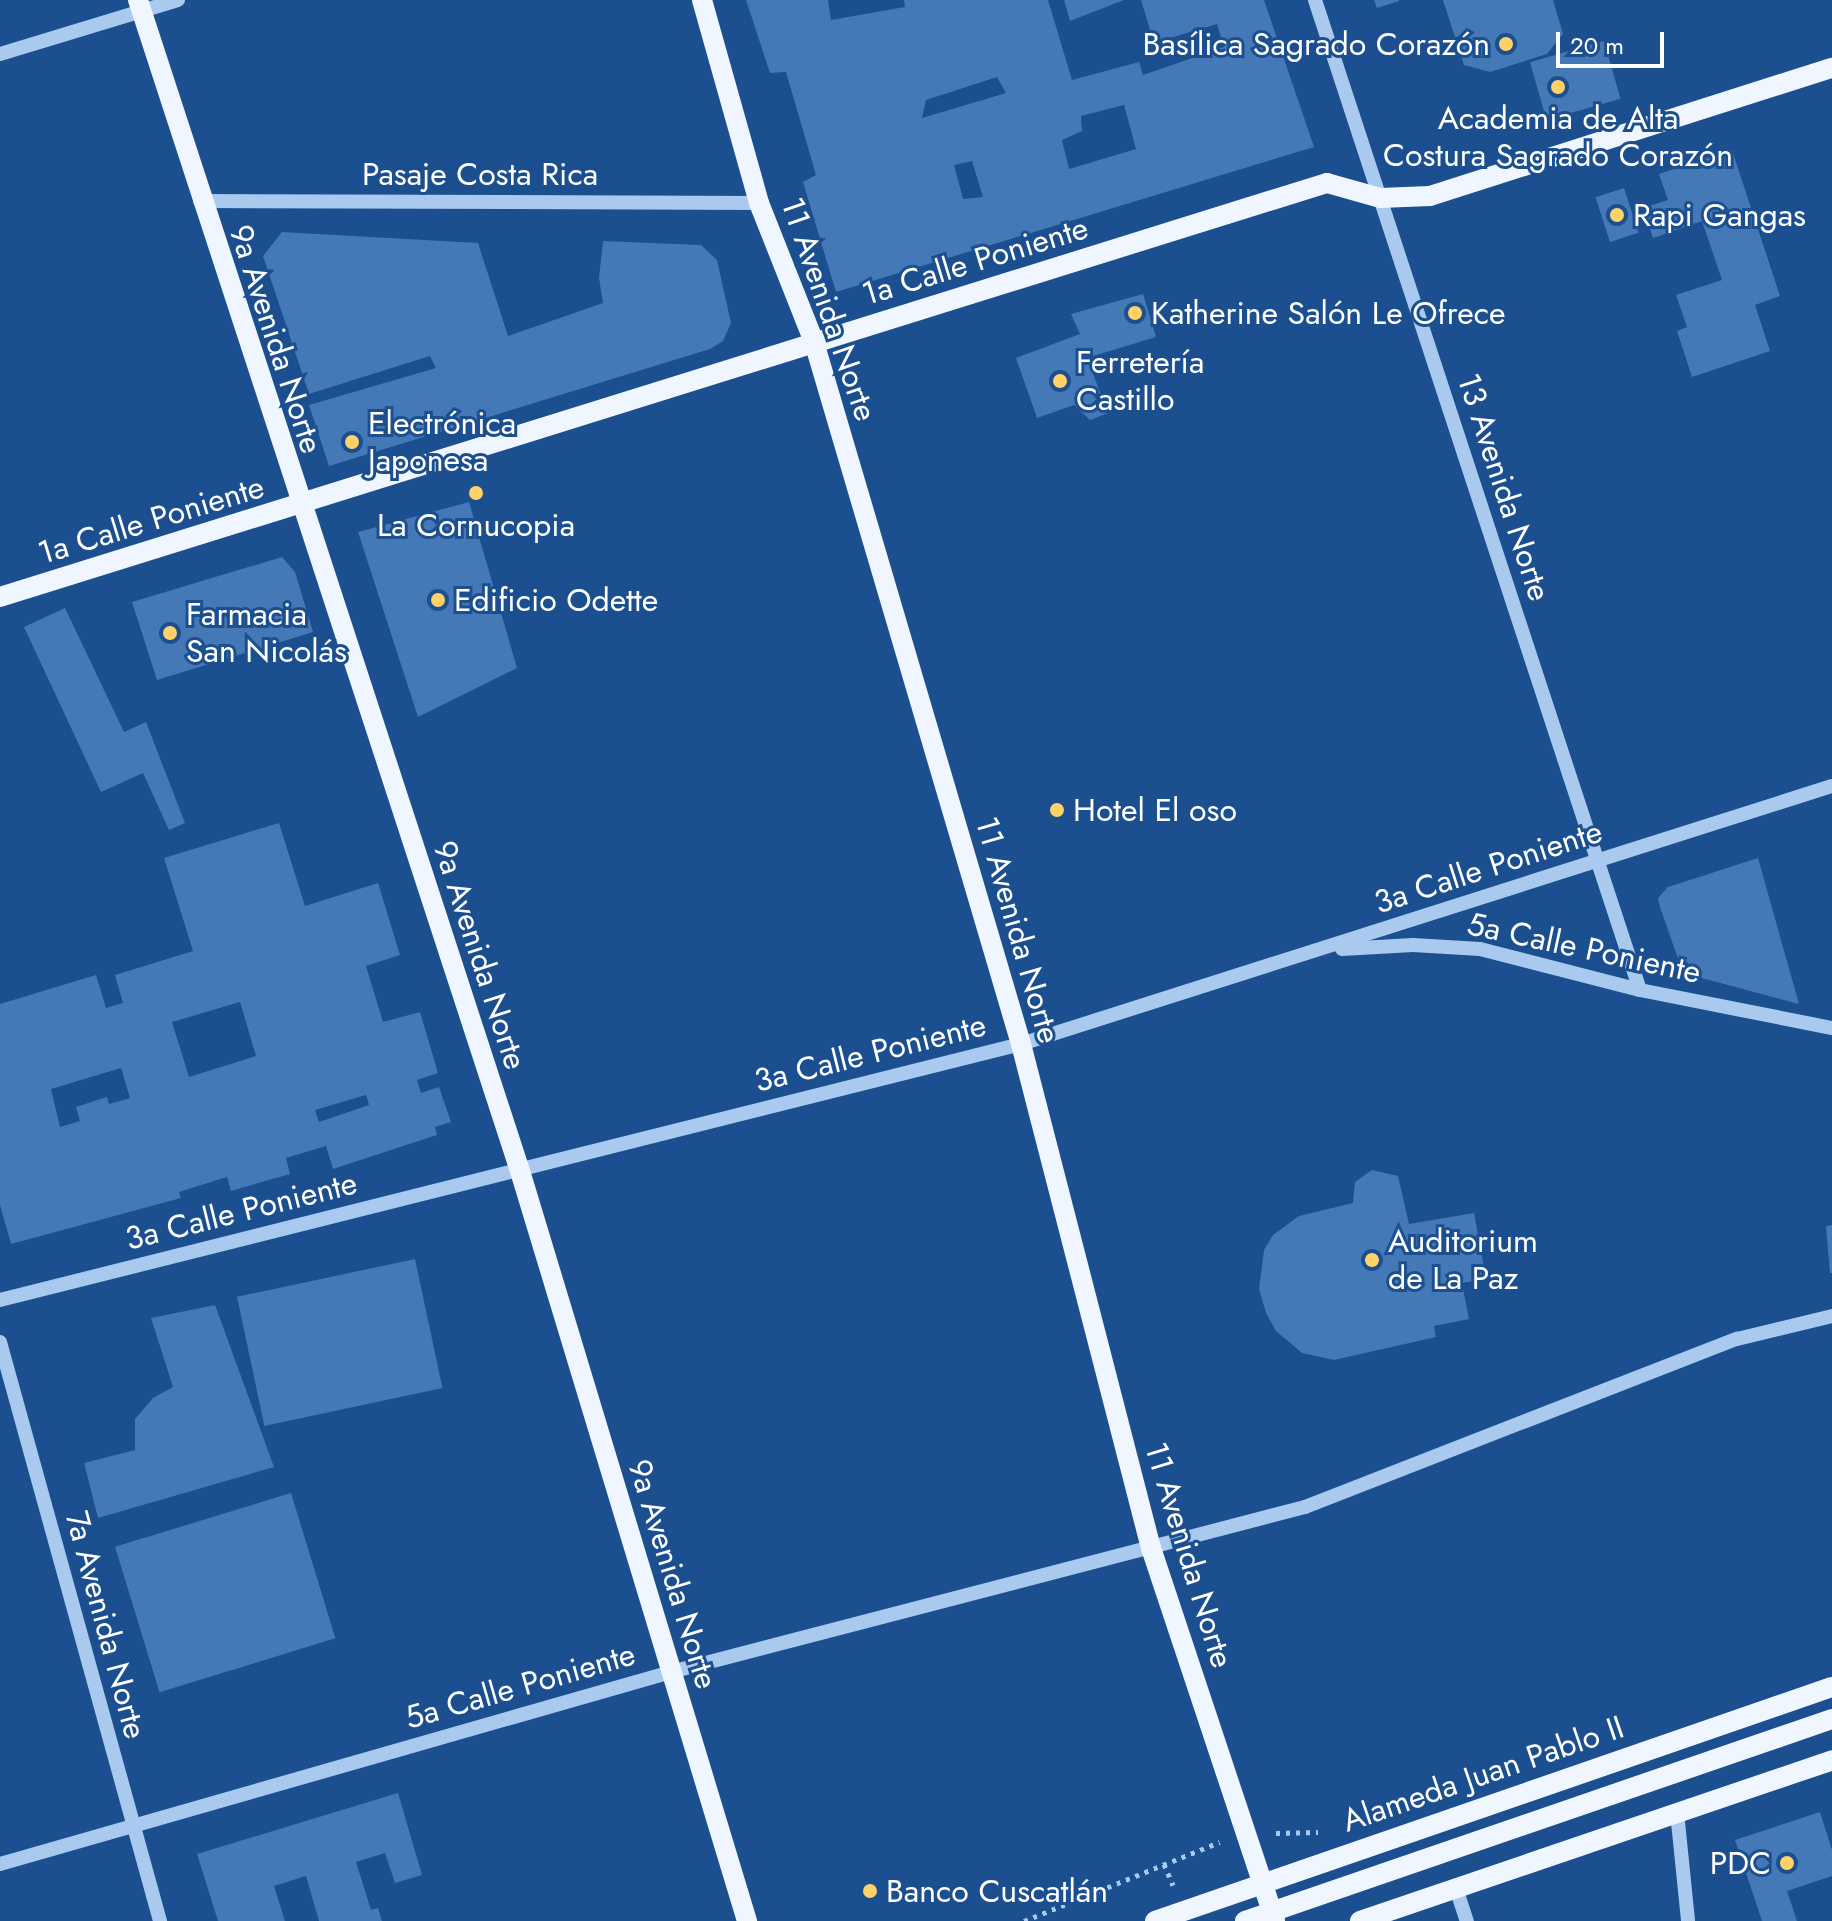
<!DOCTYPE html>
<html>
<head>
<meta charset="utf-8">
<style>
	body { margin:0 }
	#map { position:relative; width:1832px; height:1921px; overflow:hidden; background:#1b4f8f; font-family:Jost,sans-serif }
	div>[style] { position:absolute }
	.building>* { inset:0; background:#4478b7; transform-origin:0 0 }
	.path>* { height:5px; margin-top:-2.5px; transform-origin:0; background:repeating-linear-gradient(90deg,#a9c9ee 0 4px,transparent 0 10px) }
	.minor>* { height:14px; margin:-7px; padding:0 7px; transform-origin:7px; border-radius:7px; background:#a9c9ee }
	.major>* { height:20px; margin:-10px; padding:0 10px; transform-origin:10px; border-radius:10px; background:#f0f6ff }
	.dots>* { width:22px; height:22px; translate:-50% -50%; box-sizing:border-box; border:4px solid #1b4f8f; border-radius:50% }
	span { translate:-50% -50%; white-space:nowrap; text-align:center; line-height:1.15; -webkit-text-stroke:6px #1b4f8f; paint-order:stroke }
	.poi-label { font-size:32px; color:#fff }
	.right { translate:-100% -50%; text-align:right }
	.left { translate:0 -50%; text-align:left }
	.street-label { font-size:32px; color:#fff }
	.scale { position:absolute; left:1556px; top:32px; width:108px; height:36px; box-sizing:border-box; border:4px solid #fff; border-top:0; padding-left:10px; font-size:24px; line-height:28px; white-space:nowrap; color:#fff; -webkit-text-stroke:6px #1b4f8f; paint-order:stroke }
</style>
</head>
<body>
<div id="map">
	<div class="building">
		<div style="clip-path:polygon(evenodd,746px 0,828px 0,831px 20px,905px 7px,904px 0,1048px 0,1072px 80px,1139px 62px,1143px 75px,1224px 47px,1217px 24px,1154px 43px,1141px 0,1264px 0,1314px 147px,836px 292px,803px 182px,816px 175px,786px 72px,770px 73px,746px 0,997px 77px,1006px 93px,922px 118px,926px 100px,997px 77px,746px 0,1124px 105px,1136px 149px,1069px 169px,1062px 140px,1082px 131px,1081px 116px,1124px 105px,746px 0,972px 161px,983px 197px,963px 199px,954px 165px,972px 161px)"></div>
		<div style="clip-path:polygon(1064px 0,1124px 0,1070px 21px)"></div>
		<div style="clip-path:polygon(1374px 0,1399px 0,1399px 1px,1377px 8px)"></div>
		<div style="clip-path:polygon(1443px 0,1553px 0,1563px 34px,1547px 54px,1490px 72px,1464px 65px)"></div>
		<div style="left:1604px;top:41px;width:60px;height:77px;rotate:74deg"></div>
		<div style="clip-path:polygon(1732px 150px,1780px 296px,1755px 305px,1770px 351px,1692px 377px,1677px 331px,1687px 327px,1676px 295px,1722px 280px,1702px 221px,1653px 238px,1643px 208px,1668px 200px,1659px 174px)"></div>
		<div style="left:1624px;top:188px;width:47px;height:30px;rotate:72deg"></div>
		<div style="clip-path:polygon(282px 232px,478px 243px,508px 336px,603px 303px,599px 278px,603px 241px,701px 245px,717px 260px,731px 323px,723px 341px,710px 349px,329px 466px,309px 405px,436px 368px,430px 356px,309px 394px,263px 256px)"></div>
		<div style="clip-path:polygon(1143px 294px,1156px 337px,1087px 358px,1108px 413px,1090px 420px,1074px 405px,1037px 418px,1016px 358px,1080px 334px,1071px 314px)"></div>
		<div style="clip-path:polygon(469px 502px,517px 668px,418px 717px,358px 532px)"></div>
		<div style="clip-path:polygon(282px 557px,295px 572px,313px 632px,157px 680px,132px 602px)"></div>
		<div style="clip-path:polygon(65px 608px,124px 732px,146px 722px,185px 823px,169px 830px,143px 773px,101px 792px,24px 627px)"></div>
		<div style="clip-path:polygon(evenodd,279px 823px,305px 906px,378px 883px,400px 955px,366px 966px,383px 1022px,420px 1012px,438px 1073px,417px 1080px,421px 1093px,439px 1087px,451px 1122px,435px 1127px,437px 1135px,333px 1169px,326px 1146px,286px 1158px,290px 1174px,231px 1191px,227px 1177px,179px 1192px,181px 1198px,11px 1244px,0 1205px,0 1004px,96px 975px,106px 1008px,123px 1003px,115px 975px,193px 951px,164px 858px,279px 823px,240px 1002px,256px 1056px,189px 1077px,172px 1022px,240px 1002px,279px 823px,121px 1068px,130px 1098px,109px 1104px,107px 1097px,76px 1107px,80px 1121px,60px 1127px,51px 1089px,121px 1068px,279px 823px,366px 1095px,369px 1105px,319px 1122px,315px 1110px,366px 1095px)"></div>
		<div style="clip-path:polygon(1758px 858px,1799px 1004px,1683px 973px,1660px 907px,1658px 898px,1668px 887px)"></div>
		<div style="clip-path:polygon(1372px 1170px,1398px 1176px,1409px 1224px,1474px 1213px,1486px 1279px,1462px 1283px,1469px 1319px,1434px 1326px,1436px 1337px,1334px 1360px,1302px 1353px,1276px 1331px,1266px 1313px,1259px 1289px,1264px 1250px,1273px 1235px,1299px 1216px,1353px 1203px,1355px 1182px)"></div>
		<div style="clip-path:polygon(1832px 1225px,1832px 1273px,1830px 1273px,1826px 1226px)"></div>
		<div style="left:415px;top:1259px;width:132px;height:182px;rotate:78deg"></div>
		<div style="clip-path:polygon(215px 1305px,274px 1467px,98px 1518px,84px 1463px,135px 1450px,135px 1419px,153px 1398px,173px 1387px,151px 1318px)"></div>
		<div style="left:291px;top:1493px;width:152px;height:184px;rotate:73deg"></div>
		<div style="clip-path:polygon(398px 1793px,422px 1875px,395px 1883px,385px 1853px,356px 1862px,371px 1910px,378px 1908px,382px 1921px,319px 1921px,306px 1876px,274px 1886px,285px 1921px,218px 1921px,197px 1854px)"></div>
		<div style="clip-path:polygon(1820px 1812px,1832px 1850px,1832px 1876px,1787px 1891px,1797px 1921px,1762px 1921px,1735px 1840px)"></div>
	</div>
	<div class="path">
		<div style="left:1276px;top:1833px;width:42px;rotate:-1.4deg"></div>
		<div style="left:1164px;top:1864px;width:23px;rotate:67deg"></div>
		<div style="left:1024px;top:1921px;width:211px;rotate:-22deg"></div>
	</div>
	<div class="minor">
		<div style="left:1315px;top:0;width:1042px;rotate:71.83deg"></div>
		<div style="left:0;top:54px;width:186px;rotate:-16.9deg"></div>
		<div style="left:200px;top:201px;width:559px;rotate:0.2deg"></div>
		<div style="left:1342px;top:949px;width:71px;rotate:-3.2deg"></div>
		<div style="left:1413px;top:945px;width:67px;rotate:3.4deg"></div>
		<div style="left:1480px;top:949px;width:165px;rotate:14.4deg"></div>
		<div style="left:1640px;top:990px;width:196px;rotate:11.2deg"></div>
		<div style="left:0;top:1300px;width:1053px;rotate:-14.08deg"></div>
		<div style="left:1021px;top:1044px;width:851px;rotate:-17.65deg"></div>
		<div style="left:0;top:1342px;width:601px;rotate:74.55deg"></div>
		<div style="left:1677px;top:1812px;width:110px;rotate:84.2deg"></div>
		<div style="left:0;top:1864px;width:698px;rotate:-15.97deg"></div>
		<div style="left:671px;top:1672px;width:655px;rotate:-14.59deg"></div>
		<div style="left:1305px;top:1507px;width:464px;rotate:-21.3deg"></div>
		<div style="left:1737px;top:1339px;width:98px;rotate:-13.6deg"></div>
		<div style="left:1456px;top:1888px;width:35px;rotate:72deg"></div>
	</div>
	<div class="major">
		<div style="left:138px;top:0;width:1232px;rotate:71.93deg"></div>
		<div style="left:520px;top:1171px;width:784px;rotate:73.16deg"></div>
		<div style="left:702px;top:0;width:211px;rotate:74.3deg"></div>
		<div style="left:759px;top:203px;width:149px;rotate:68.4deg"></div>
		<div style="left:814px;top:342px;width:732px;rotate:73.57deg"></div>
		<div style="left:1021px;top:1044px;width:520px;rotate:75.54deg"></div>
		<div style="left:1151px;top:1548px;width:393px;rotate:71.6deg"></div>
		<div style="left:0;top:597px;width:1390px;rotate:-17.33deg"></div>
		<div style="left:1327px;top:183px;width:55px;rotate:15.8deg"></div>
		<div style="left:1380px;top:198px;width:50px;rotate:-2.3deg"></div>
		<div style="left:1430px;top:196px;width:422px;rotate:-17.7deg"></div>
		<div style="left:1155px;top:1921px;width:716px;rotate:-19.07deg"></div>
		<div style="left:1245px;top:1921px;width:621px;rotate:-18.99deg"></div>
		<div style="left:1360px;top:1921px;width:499px;rotate:-18.8deg"></div>
	</div>
	<div class="dots">
		<div style="left:1506px;top:44px;background:#ffd166"></div>
		<div style="left:1558px;top:87px;background:#ffd166"></div>
		<div style="left:1617px;top:215px;background:#ffd166"></div>
		<div style="left:1135px;top:313px;background:#ffd166"></div>
		<div style="left:1060px;top:381px;background:#ffd166"></div>
		<div style="left:352px;top:442px;background:#ffd166"></div>
		<div style="left:476px;top:493px;background:#ffd166"></div>
		<div style="left:438px;top:600px;background:#ffd166"></div>
		<div style="left:170px;top:633px;background:#ffd166"></div>
		<div style="left:1057px;top:810px;background:#ffd166"></div>
		<div style="left:1372px;top:1260px;background:#ffd166"></div>
		<div style="left:1787px;top:1863px;background:#ffd166"></div>
		<div style="left:870px;top:1891px;background:#ffd166"></div>
	</div>
	<div class="poi-label">
		<span class="right" style="left:1490px;top:44px">Basílica Sagrado Corazón</span>
		<span style="left:1558px;top:137px">Academia de Alta<br>Costura Sagrado Corazón</span>
		<span class="left" style="left:1633px;top:215px">Rapi Gangas</span>
		<span class="left" style="left:1151px;top:313px">Katherine Salón Le Ofrece</span>
		<span class="left" style="left:1076px;top:381px">Ferretería<br>Castillo</span>
		<span class="left" style="left:368px;top:442px">Electrónica<br>Japonesa</span>
		<span style="left:476px;top:525px">La Cornucopia</span>
		<span class="left" style="left:454px;top:600px">Edificio Odette</span>
		<span class="left" style="left:186px;top:633px">Farmacia<br>San Nicolás</span>
		<span class="left" style="left:1073px;top:810px">Hotel El oso</span>
		<span class="left" style="left:1388px;top:1260px">Auditorium<br>de La Paz</span>
		<span class="right" style="left:1771px;top:1863px">PDC</span>
		<span class="left" style="left:886px;top:1891px">Banco Cuscatlán</span>
	</div>
	<div class="street-label">
		<span style="left:480px;top:174px">Pasaje Costa Rica</span>
		<span style="left:975px;top:261px;rotate:-17deg">1a Calle Poniente</span>
		<span style="left:829px;top:309px;rotate:71deg">11 Avenida Norte</span>
		<span style="left:276px;top:339px;rotate:72deg">9a Avenida Norte</span>
		<span style="left:1504px;top:487px;rotate:72deg">13 Avenida Norte</span>
		<span style="left:151px;top:520px;rotate:-17deg">1a Calle Poniente</span>
		<span style="left:1488px;top:867px;rotate:-18deg">3a Calle Poniente</span>
		<span style="left:1018px;top:930px;rotate:74deg">11 Avenida Norte</span>
		<span style="left:1584px;top:948px;rotate:12deg">5a Calle Poniente</span>
		<span style="left:480px;top:955px;rotate:72deg">9a Avenida Norte</span>
		<span style="left:870px;top:1053px;rotate:-14deg">3a Calle Poniente</span>
		<span style="left:241px;top:1211px;rotate:-14deg">3a Calle Poniente</span>
		<span style="left:1189px;top:1555px;rotate:73deg">11 Avenida Norte</span>
		<span style="left:673px;top:1574px;rotate:73deg">9a Avenida Norte</span>
		<span style="left:106px;top:1625px;rotate:75deg">7a Avenida Norte</span>
		<span style="left:520px;top:1686px;rotate:-16deg">5a Calle Poniente</span>
		<span style="left:1483px;top:1774px;rotate:-19deg">Alameda Juan Pablo II</span>
	</div>
	<div class="scale">20 m</div>
</div>
</body>
</html>
